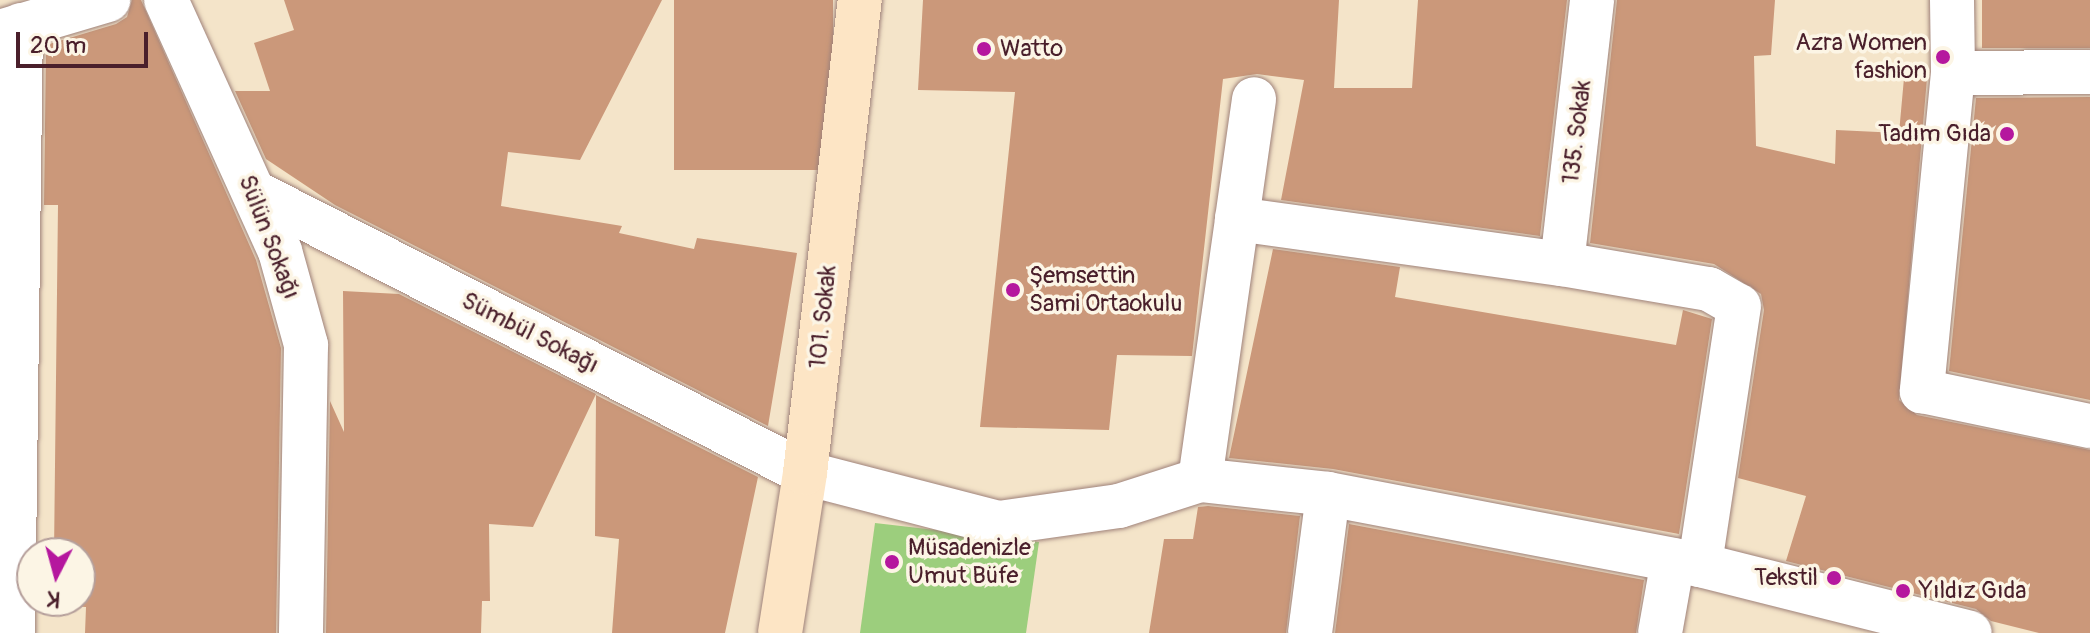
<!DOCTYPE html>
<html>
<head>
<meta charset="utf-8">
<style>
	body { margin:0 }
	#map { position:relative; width:2090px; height:633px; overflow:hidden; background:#f4e4c9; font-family:Pangolin,sans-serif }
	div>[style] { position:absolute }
	.green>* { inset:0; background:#9cce7d }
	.building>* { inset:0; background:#cb987a; transform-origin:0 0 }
	.roads { filter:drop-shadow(0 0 2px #9f827a) drop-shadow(0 0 2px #9f827a) }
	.street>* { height:44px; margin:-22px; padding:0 22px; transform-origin:22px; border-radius:22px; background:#fff }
	.secondary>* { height:44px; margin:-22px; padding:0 22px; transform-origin:22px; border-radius:22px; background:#fde5c5 }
	.dots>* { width:22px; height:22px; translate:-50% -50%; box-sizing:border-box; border:4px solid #fcf5e5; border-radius:50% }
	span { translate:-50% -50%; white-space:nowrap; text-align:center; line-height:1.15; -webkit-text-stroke:7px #fcf5e5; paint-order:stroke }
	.poi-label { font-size:24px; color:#4a1f2b }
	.right { translate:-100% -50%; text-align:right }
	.left { translate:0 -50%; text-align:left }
	.street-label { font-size:24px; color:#4a1f2b }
	.north { position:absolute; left:16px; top:537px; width:80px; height:80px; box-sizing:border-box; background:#fcf5e5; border:2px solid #b59f9b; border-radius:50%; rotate:186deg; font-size:22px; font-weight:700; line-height:32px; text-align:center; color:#4a1f2b }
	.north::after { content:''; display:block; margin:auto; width:28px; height:36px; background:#b5179e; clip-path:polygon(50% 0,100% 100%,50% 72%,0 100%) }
	.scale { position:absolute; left:16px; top:32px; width:132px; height:36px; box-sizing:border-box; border:4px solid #4a1f2b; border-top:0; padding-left:10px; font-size:24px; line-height:28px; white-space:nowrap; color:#4a1f2b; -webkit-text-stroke:6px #fcf5e5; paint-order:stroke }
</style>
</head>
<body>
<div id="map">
	<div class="green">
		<div style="clip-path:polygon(875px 523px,1039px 542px,1026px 633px,860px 633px)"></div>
	</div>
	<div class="building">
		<div style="clip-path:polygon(132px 0,141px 0,256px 260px,281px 348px,276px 633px,85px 633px,86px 607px,50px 605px,50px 601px,80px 601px,80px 553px,54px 553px,58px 205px,44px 205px,46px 45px,116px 24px,127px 17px)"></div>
		<div style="clip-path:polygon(284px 0,662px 0,580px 160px,508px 152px,501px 206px,622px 226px,619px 233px,694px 249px,697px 238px,797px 253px,768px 426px,335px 205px,266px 159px,235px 91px,270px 91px,254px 43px,294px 30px)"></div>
		<div style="left:674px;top:0;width:159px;height:170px"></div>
		<div style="clip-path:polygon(923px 0,1339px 0,1334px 88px,1412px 88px,1418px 0,1567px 0,1540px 236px,1281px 200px,1304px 80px,1257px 74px,1223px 79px,1192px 356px,1117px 355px,1109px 430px,980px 427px,1015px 92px,918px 90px)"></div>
		<div style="clip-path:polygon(1617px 0,1775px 0,1771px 55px,1754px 56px,1756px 146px,1835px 164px,1836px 130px,1899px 133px,1905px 67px,1928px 67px,1899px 400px,1917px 415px,2090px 450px,2090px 633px,2039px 633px,1991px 621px,1976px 609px,1786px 561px,1806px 496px,1738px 478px,1764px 310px,1761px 294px,1714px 264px,1590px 243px)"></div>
		<div style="left:1982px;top:0;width:108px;height:48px"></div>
		<div style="clip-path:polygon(2090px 97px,2090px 400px,1949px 371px,1976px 98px)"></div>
		<div style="clip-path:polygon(1273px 249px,1400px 267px,1395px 297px,1676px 345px,1683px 310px,1712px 319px,1679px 534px,1333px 469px,1229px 458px)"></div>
		<div style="clip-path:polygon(343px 291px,399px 294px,596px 394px,533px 527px,489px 524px,490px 601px,482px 601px,481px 633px,326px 633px,330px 401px,344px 432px)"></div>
		<div style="clip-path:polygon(596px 395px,758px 477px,725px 633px,612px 633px,619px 539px,595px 536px)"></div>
		<div style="clip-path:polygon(1208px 506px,1300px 516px,1286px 633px,1149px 633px,1164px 539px,1193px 539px,1198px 507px)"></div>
		<div style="clip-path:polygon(1349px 524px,1644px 580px,1636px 633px,1335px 633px)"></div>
	</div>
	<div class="roads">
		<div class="street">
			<div style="left:166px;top:0;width:276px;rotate:65.6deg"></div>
			<div style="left:280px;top:251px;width:98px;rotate:74.5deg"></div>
			<div style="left:306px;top:345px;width:288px;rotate:91deg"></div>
			<div style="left:1952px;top:0;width:73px;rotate:89.2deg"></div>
			<div style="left:1953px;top:73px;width:320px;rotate:95.6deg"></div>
			<div style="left:1922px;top:391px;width:172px;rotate:11.8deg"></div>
			<div style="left:0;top:32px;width:113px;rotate:-16.5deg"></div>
			<div style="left:1953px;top:73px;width:137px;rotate:-0.4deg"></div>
			<div style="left:254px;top:192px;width:619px;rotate:27.02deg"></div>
			<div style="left:805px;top:473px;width:200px;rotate:14.5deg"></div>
			<div style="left:999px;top:523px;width:121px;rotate:-8.1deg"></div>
			<div style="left:1119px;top:506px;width:85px;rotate:-17.8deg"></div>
			<div style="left:1200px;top:480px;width:129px;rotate:6.2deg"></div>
			<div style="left:1328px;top:494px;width:379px;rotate:10.8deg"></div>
			<div style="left:1700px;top:565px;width:278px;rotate:14.1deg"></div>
			<div style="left:1237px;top:219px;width:121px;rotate:-81.9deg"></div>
			<div style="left:1562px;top:264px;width:266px;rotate:-83.5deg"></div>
			<div style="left:1200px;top:480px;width:264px;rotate:-81.9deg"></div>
			<div style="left:1237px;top:219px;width:328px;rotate:7.9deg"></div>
			<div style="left:1562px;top:264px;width:149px;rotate:9.7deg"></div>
			<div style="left:1709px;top:289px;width:34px;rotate:30deg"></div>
			<div style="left:1739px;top:306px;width:262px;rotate:98.6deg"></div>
			<div style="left:13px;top:633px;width:608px;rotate:-89.25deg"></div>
			<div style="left:1310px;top:633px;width:140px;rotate:-82.6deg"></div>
			<div style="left:1660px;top:633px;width:74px;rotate:-79.9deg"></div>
		</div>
		<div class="secondary">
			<div style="left:780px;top:633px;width:162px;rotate:-81.1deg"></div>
			<div style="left:805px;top:473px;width:476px;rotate:-83.4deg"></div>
		</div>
	</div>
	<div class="dots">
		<div style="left:984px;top:49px;background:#b5179e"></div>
		<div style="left:1943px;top:57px;background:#b5179e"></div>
		<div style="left:2007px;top:134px;background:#b5179e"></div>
		<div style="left:1013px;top:290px;background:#b5179e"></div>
		<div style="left:892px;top:562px;background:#b5179e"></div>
		<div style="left:1834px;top:578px;background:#b5179e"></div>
		<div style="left:1903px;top:591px;background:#b5179e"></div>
	</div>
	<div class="poi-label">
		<span class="right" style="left:1927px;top:57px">Azra Women<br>fashion</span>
		<span class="left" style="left:1000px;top:49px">Watto</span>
		<span class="right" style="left:1991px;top:134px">Tadım Gıda</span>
		<span class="left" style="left:1029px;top:290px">Şemsettin<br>Sami Ortaokulu</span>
		<span class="left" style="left:908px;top:562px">Müsadenizle<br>Umut Büfe</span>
		<span class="right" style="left:1818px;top:578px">Tekstil</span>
		<span class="left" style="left:1919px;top:591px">Yıldız Gıda</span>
	</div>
	<div class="street-label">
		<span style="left:1577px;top:132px;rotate:-83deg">135. Sokak</span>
		<span style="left:269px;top:237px;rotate:69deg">Sülün Sokağı</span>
		<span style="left:823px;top:317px;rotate:-84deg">101. Sokak</span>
		<span style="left:530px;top:333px;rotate:27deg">Sümbül Sokağı</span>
	</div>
	<div class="north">K</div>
	<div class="scale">20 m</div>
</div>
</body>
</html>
